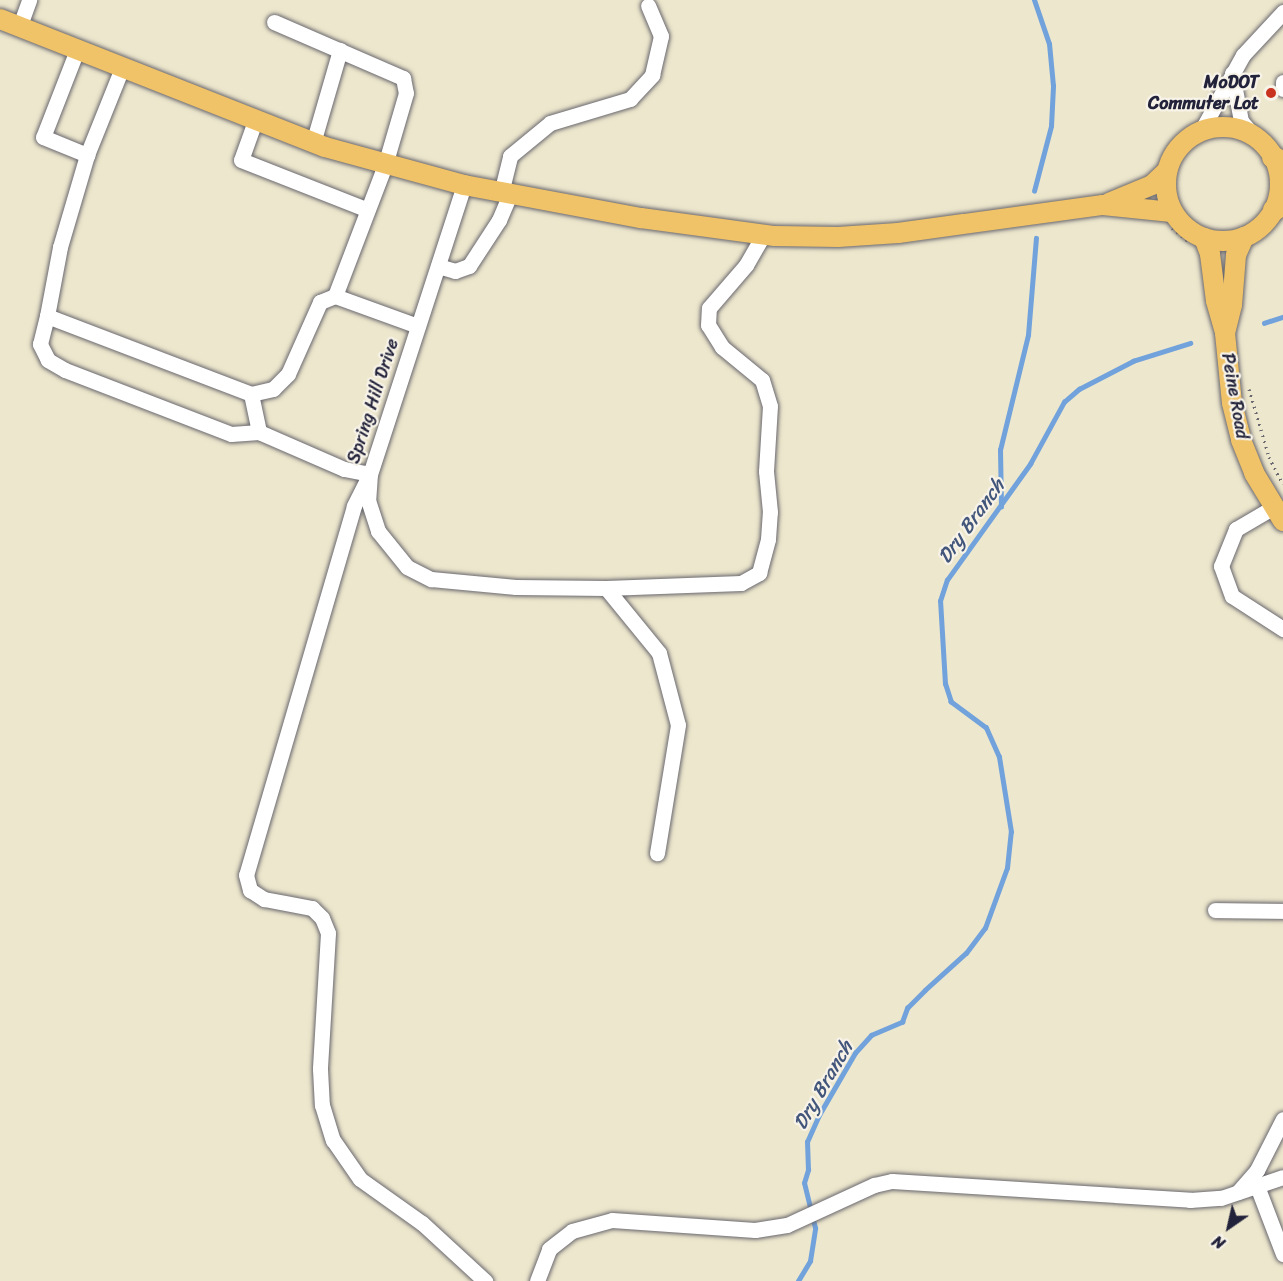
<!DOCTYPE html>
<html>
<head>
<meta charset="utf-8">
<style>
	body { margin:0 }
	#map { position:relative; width:1283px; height:1281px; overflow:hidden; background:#ede7cd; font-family:Sriracha,sans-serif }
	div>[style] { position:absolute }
	.stream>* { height:4.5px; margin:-2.25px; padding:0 2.25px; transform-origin:2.25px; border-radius:2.25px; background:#71a2dc }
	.path>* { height:3px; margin-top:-1.5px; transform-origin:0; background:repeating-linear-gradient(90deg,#69676e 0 1.5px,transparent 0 6px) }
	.roads { filter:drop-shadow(0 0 2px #69676e) drop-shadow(0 0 2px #69676e) }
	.minor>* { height:15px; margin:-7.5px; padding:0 7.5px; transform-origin:7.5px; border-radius:7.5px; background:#fff }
	.major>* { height:20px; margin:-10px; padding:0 10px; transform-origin:10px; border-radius:10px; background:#f0c369 }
	.major>.ring { margin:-10px; padding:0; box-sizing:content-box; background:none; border:20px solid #f0c369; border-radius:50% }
	.highway>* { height:22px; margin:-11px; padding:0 11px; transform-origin:11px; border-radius:11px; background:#f0c369 }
	.dots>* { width:16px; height:16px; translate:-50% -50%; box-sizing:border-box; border:3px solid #f7f3e8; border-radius:50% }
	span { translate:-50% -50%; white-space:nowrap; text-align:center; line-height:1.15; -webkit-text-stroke:4.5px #f7f3e8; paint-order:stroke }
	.poi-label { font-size:18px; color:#22223b; font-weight:700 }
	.right { translate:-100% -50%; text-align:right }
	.street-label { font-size:18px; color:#22223b }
	.water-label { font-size:20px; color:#42557b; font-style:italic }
	.north { position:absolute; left:1199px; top:1197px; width:60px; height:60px; -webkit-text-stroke:4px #f7f3e8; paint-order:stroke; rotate:214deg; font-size:16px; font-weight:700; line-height:24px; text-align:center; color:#22223b }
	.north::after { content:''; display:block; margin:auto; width:21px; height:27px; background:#22223b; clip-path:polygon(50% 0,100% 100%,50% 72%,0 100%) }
</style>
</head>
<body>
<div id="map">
	<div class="stream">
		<div style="left:1034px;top:191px;width:67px;rotate:-75.3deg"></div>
		<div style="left:1051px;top:126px;width:40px;rotate:-87.1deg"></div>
		<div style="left:1053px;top:86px;width:42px;rotate:-95.4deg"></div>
		<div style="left:1049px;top:44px;width:46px;rotate:-108.8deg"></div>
		<div style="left:1264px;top:323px;width:20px;rotate:-18deg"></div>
		<div style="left:1001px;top:507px;width:57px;rotate:-91deg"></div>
		<div style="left:1000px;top:450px;width:118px;rotate:-76.3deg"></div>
		<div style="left:1028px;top:335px;width:97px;rotate:-85.3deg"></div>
		<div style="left:798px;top:1281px;width:23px;rotate:-59deg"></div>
		<div style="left:810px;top:1261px;width:33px;rotate:-81deg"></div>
		<div style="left:815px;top:1228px;width:46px;rotate:-103.7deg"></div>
		<div style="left:804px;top:1183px;width:14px;rotate:-73deg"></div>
		<div style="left:808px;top:1170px;width:28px;rotate:-92deg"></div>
		<div style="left:807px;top:1142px;width:30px;rotate:-66deg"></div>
		<div style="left:819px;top:1115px;width:72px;rotate:-59.9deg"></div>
		<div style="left:855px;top:1053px;width:24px;rotate:-48deg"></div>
		<div style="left:871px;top:1035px;width:34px;rotate:-23deg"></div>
		<div style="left:902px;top:1022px;width:15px;rotate:-70deg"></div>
		<div style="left:907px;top:1008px;width:25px;rotate:-45deg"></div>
		<div style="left:925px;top:990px;width:55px;rotate:-42.1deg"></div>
		<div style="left:966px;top:953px;width:31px;rotate:-53deg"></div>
		<div style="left:985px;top:928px;width:64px;rotate:-69.9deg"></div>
		<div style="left:1007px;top:868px;width:36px;rotate:-84deg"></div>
		<div style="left:1011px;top:832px;width:76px;rotate:-99.1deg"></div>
		<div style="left:999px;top:757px;width:32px;rotate:-114deg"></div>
		<div style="left:986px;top:728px;width:44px;rotate:-143.4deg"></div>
		<div style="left:951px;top:702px;width:19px;rotate:-108deg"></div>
		<div style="left:945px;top:684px;width:83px;rotate:-93.4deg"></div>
		<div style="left:940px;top:601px;width:22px;rotate:-72deg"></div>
		<div style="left:947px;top:580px;width:143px;rotate:-54.4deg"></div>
		<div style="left:1030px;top:464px;width:71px;rotate:-61.3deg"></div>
		<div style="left:1064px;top:402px;width:20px;rotate:-41deg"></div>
		<div style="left:1079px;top:389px;width:61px;rotate:-27.4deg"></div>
		<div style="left:1133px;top:361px;width:60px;rotate:-17.5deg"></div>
	</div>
	<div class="path">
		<div style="left:1172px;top:228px;width:21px;rotate:39deg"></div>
		<div style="left:1249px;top:389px;width:71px;rotate:73.6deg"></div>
		<div style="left:1269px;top:457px;width:30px;rotate:63deg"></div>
	</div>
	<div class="roads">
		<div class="minor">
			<div style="left:274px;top:22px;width:141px;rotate:23.5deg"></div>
			<div style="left:403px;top:78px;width:15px;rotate:79deg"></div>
			<div style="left:406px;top:93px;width:75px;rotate:106.3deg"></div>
			<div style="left:385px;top:165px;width:140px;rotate:110.9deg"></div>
			<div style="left:19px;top:28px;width:30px;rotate:-70deg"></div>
			<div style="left:77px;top:50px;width:93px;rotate:111.3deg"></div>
			<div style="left:43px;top:137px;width:48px;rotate:22.2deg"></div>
			<div style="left:87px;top:155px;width:94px;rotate:-68.1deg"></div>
			<div style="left:1232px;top:73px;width:49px;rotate:79.4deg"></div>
			<div style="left:1241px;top:121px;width:20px;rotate:49deg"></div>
			<div style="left:1283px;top:82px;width:7px;rotate:90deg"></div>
			<div style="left:255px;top:121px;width:41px;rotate:109.7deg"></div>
			<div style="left:241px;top:160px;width:136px;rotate:21.5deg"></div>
			<div style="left:1201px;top:131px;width:87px;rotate:-61.1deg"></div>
			<div style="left:1243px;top:55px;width:59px;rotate:-47.1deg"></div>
			<div style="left:313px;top:143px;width:97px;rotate:-73.8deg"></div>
			<div style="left:464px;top:185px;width:304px;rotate:108deg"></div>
			<div style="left:370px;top:474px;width:26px;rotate:94deg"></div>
			<div style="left:368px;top:500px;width:33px;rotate:72deg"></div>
			<div style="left:378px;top:531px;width:46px;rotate:51.1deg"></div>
			<div style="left:407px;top:567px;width:27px;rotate:27deg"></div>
			<div style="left:431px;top:579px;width:85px;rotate:5.4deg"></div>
			<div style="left:516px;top:587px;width:90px;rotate:0.6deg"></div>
			<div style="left:606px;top:588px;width:135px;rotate:-2.1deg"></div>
			<div style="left:741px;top:583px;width:21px;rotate:-29deg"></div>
			<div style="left:759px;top:573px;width:35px;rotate:-75deg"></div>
			<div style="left:768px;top:539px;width:27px;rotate:-86deg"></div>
			<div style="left:770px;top:512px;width:41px;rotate:-95.6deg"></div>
			<div style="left:766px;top:471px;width:65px;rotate:-86.5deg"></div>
			<div style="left:770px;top:406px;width:27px;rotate:-107deg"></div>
			<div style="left:762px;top:380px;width:52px;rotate:-140.5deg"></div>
			<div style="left:722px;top:347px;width:26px;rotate:-122deg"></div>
			<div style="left:708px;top:325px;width:17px;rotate:-87deg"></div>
			<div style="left:709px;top:308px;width:57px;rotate:-49.3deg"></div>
			<div style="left:746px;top:265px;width:36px;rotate:-60deg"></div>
			<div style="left:501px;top:193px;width:38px;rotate:-76deg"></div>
			<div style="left:510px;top:156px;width:52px;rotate:-39.5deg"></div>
			<div style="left:550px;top:123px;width:84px;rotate:-16.7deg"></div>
			<div style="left:630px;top:99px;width:33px;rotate:-47deg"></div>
			<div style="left:652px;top:75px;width:40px;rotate:-77deg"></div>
			<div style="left:661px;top:36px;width:33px;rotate:-113deg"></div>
			<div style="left:438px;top:266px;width:18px;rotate:16deg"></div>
			<div style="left:455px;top:271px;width:15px;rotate:-20deg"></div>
			<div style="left:469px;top:266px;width:55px;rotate:-56.9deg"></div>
			<div style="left:499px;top:220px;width:28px;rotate:-67deg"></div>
			<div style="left:47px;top:316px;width:70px;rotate:-79.3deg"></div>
			<div style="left:60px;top:247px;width:96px;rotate:-73.6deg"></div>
			<div style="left:251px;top:394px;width:39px;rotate:78deg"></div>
			<div style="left:259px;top:432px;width:93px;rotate:23.5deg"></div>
			<div style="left:344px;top:469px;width:26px;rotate:11deg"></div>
			<div style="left:370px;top:474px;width:36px;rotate:117deg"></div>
			<div style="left:354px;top:506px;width:384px;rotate:106.3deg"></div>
			<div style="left:246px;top:875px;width:16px;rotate:75deg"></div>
			<div style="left:250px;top:890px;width:17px;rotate:33deg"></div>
			<div style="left:264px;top:899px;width:49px;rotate:10.6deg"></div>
			<div style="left:312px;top:908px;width:14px;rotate:45deg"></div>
			<div style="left:322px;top:918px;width:16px;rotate:68deg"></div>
			<div style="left:328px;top:933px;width:136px;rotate:93.4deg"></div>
			<div style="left:320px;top:1069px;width:36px;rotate:87deg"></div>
			<div style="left:322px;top:1105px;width:37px;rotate:73deg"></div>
			<div style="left:333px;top:1140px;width:47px;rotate:55.3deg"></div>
			<div style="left:360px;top:1179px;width:76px;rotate:35.4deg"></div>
			<div style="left:422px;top:1223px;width:86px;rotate:42.6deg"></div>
			<div style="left:259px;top:432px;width:28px;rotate:176deg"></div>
			<div style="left:231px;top:434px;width:178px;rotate:-158.9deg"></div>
			<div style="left:65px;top:370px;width:20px;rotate:-150deg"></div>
			<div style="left:48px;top:360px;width:18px;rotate:-117deg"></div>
			<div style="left:40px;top:344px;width:29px;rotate:-76deg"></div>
			<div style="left:47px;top:316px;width:218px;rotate:20.9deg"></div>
			<div style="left:251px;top:394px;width:23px;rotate:-13deg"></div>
			<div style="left:273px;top:389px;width:21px;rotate:-45deg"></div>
			<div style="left:288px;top:374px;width:79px;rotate:-66deg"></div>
			<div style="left:320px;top:302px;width:16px;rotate:-22deg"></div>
			<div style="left:335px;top:296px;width:88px;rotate:19.9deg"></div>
			<div style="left:1272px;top:508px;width:42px;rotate:149.7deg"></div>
			<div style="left:1236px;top:529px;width:40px;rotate:112deg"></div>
			<div style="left:1221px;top:566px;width:32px;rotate:70deg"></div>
			<div style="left:1232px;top:596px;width:61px;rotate:32.9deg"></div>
			<div style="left:606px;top:588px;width:84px;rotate:50.8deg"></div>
			<div style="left:659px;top:653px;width:74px;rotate:75.2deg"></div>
			<div style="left:678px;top:725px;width:130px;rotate:99.3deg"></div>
			<div style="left:1215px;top:910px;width:68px;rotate:0.8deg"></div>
			<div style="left:1257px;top:1186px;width:73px;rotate:69.1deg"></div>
			<div style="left:1238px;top:1192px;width:29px;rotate:-49deg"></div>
			<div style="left:1257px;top:1170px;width:57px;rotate:-63deg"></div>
			<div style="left:537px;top:1281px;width:34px;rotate:-69deg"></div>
			<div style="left:549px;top:1249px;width:29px;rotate:-38deg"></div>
			<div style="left:572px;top:1231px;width:41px;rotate:-15.4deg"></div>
			<div style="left:612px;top:1220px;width:143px;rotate:4deg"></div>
			<div style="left:755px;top:1230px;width:32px;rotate:-9deg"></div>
			<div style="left:787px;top:1225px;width:96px;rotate:-24.7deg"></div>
			<div style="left:874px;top:1185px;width:18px;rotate:-13deg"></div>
			<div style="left:892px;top:1181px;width:299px;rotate:3.6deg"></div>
			<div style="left:1190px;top:1200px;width:31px;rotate:-4deg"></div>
			<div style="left:1221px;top:1198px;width:65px;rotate:-18.7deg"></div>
		</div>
		<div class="major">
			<div style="left:0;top:19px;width:349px;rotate:21.5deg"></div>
			<div style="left:325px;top:147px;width:144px;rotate:15.3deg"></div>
			<div style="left:464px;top:185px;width:180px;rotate:10.6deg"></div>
			<div style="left:641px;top:218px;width:135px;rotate:7.7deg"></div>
			<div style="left:775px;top:236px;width:63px;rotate:0.9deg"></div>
			<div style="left:838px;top:237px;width:60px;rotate:-3.8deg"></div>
			<div style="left:898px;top:233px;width:207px;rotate:-7.8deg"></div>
			<div style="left:1103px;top:205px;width:69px;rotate:5.8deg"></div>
			<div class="ring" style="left:1166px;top:127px;width:94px;height:94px"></div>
			<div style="left:1109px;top:203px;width:47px;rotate:-22.7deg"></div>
			<div style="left:1152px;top:185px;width:21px;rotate:-43deg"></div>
			<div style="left:1204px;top:238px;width:17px;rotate:69deg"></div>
			<div style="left:1210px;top:254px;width:47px;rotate:82.7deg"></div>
			<div style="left:1216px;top:301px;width:33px;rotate:74deg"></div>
			<div style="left:1225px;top:333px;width:70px;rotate:84.3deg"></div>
			<div style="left:1232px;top:403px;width:38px;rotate:76deg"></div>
			<div style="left:1241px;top:440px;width:35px;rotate:68deg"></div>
			<div style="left:1254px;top:473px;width:56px;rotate:58.9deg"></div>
			<div style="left:1225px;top:333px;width:29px;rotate:-76deg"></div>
			<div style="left:1232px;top:305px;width:50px;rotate:-85.4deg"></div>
			<div style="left:1236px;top:255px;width:20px;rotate:-66deg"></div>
		</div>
		<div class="highway">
			<div style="left:1273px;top:157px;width:12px;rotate:31deg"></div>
			<div style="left:1274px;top:210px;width:11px;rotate:-34deg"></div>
		</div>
	</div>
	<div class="dots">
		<div style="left:1271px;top:93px;background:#c8321e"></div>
	</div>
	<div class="poi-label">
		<span class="right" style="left:1259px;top:93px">MoDOT<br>Commuter Lot</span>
	</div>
	<div class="street-label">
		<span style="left:1235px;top:396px;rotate:80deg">Peine Road</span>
		<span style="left:373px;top:401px;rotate:-72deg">Spring Hill Drive</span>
	</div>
	<div class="water-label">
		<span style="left:971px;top:521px;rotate:-54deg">Dry Branch</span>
		<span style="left:823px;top:1085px;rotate:-60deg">Dry Branch</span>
	</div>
	<div class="north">N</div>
</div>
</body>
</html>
